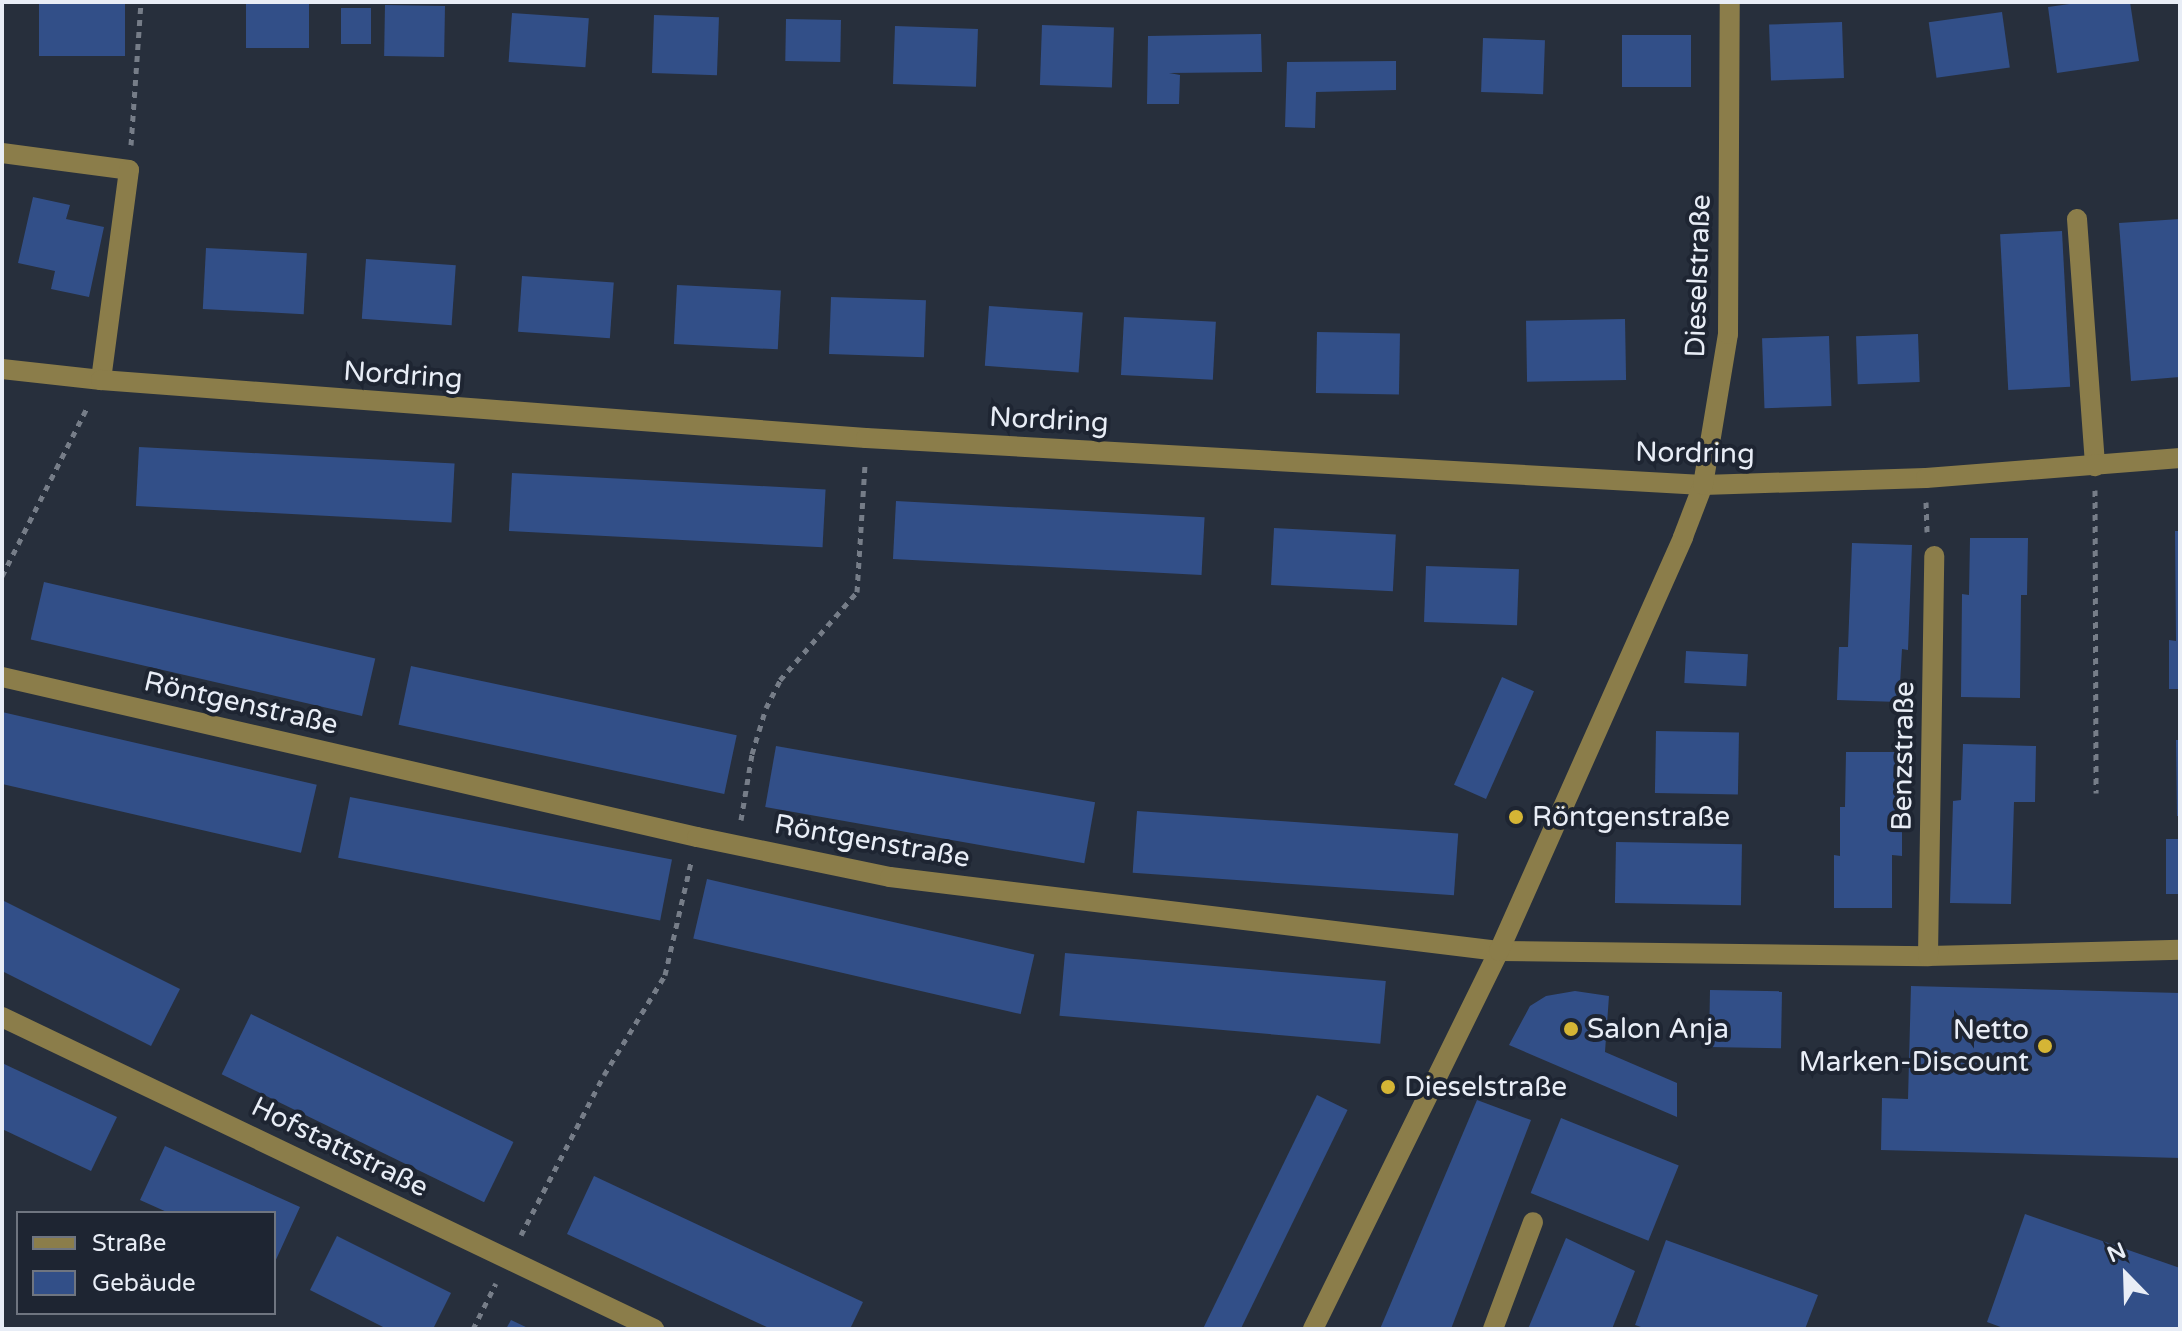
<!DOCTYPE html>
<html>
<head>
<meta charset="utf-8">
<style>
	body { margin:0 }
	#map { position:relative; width:2182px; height:1331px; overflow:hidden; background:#272f3c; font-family:"Varela Round",sans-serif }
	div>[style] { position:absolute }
	.building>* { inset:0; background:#324f88; transform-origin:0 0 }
	.path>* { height:5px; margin-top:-2.5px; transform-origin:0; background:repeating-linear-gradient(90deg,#767d88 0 6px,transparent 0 12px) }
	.minor>* { height:20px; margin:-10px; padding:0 10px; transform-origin:10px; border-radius:10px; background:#8b7d4a }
	.dots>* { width:22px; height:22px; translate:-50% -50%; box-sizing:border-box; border:4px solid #1e2532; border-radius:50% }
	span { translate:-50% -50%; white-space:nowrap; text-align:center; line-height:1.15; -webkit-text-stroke:8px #1e2532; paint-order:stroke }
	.street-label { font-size:28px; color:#e8edf6 }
	.poi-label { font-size:28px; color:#e8edf6 }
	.left { translate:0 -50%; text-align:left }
	.right { translate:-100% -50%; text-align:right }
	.frame { position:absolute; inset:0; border:4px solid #e8edf6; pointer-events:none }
	.legend { position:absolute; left:16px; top:1211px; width:260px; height:104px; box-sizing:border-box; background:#1e2532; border:2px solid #6f7580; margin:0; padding:10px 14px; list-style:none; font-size:24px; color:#e8edf6 }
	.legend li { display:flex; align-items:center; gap:16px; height:40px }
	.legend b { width:40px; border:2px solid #6f7580 }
	.north { position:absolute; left:2086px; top:1235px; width:80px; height:80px; -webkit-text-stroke:6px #1e2532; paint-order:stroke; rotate:337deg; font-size:22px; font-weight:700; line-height:32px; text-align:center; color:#e8edf6 }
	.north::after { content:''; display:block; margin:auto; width:28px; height:36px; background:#e8edf6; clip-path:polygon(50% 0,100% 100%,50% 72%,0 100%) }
</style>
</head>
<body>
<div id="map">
	<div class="building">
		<div style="left:39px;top:2px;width:86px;height:54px"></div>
		<div style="left:246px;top:2px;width:63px;height:46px"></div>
		<div style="clip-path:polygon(2084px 2px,2130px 2px,2139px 61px,2057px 73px,2048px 7px)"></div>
		<div style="left:385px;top:5px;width:60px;height:51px;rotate:1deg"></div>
		<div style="left:341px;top:8px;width:30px;height:36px"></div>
		<div style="left:2002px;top:12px;width:56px;height:74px;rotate:82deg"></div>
		<div style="left:512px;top:13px;width:77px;height:49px;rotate:4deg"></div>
		<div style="left:654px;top:15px;width:65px;height:58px;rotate:2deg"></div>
		<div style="left:786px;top:19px;width:55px;height:42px;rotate:1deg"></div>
		<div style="left:1842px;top:22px;width:56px;height:73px;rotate:88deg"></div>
		<div style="left:1042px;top:25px;width:72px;height:60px;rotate:2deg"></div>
		<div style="left:895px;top:26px;width:83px;height:58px;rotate:2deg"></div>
		<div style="clip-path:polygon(1261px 34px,1262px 72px,1169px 73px,1180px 75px,1179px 104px,1147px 104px,1148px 36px)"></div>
		<div style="left:1622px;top:35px;width:69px;height:52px"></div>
		<div style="left:1483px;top:38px;width:62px;height:54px;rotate:2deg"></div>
		<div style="clip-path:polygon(1396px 61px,1396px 90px,1316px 92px,1315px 128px,1285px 127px,1287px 62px)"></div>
		<div style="clip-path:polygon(33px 197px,70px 205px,66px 219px,104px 227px,89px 297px,51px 289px,55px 271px,18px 263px)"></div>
		<div style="clip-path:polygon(2180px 219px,2180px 377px,2131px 381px,2119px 223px)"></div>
		<div style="left:2062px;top:231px;width:156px;height:62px;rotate:87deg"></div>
		<div style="left:206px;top:248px;width:101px;height:61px;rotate:3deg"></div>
		<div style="left:366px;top:259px;width:90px;height:60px;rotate:4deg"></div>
		<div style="left:522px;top:276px;width:92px;height:56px;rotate:4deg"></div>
		<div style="left:677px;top:285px;width:104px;height:59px;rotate:3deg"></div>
		<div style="left:831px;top:297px;width:95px;height:57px;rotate:2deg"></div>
		<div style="left:989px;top:306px;width:94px;height:60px;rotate:4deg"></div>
		<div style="left:1124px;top:317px;width:92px;height:58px;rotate:3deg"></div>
		<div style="left:1625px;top:319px;width:61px;height:99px;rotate:89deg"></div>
		<div style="left:1317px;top:332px;width:83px;height:61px;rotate:1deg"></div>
		<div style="left:1918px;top:334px;width:48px;height:62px;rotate:88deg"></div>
		<div style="left:1829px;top:336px;width:70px;height:67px;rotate:88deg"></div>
		<div style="left:139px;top:447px;width:316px;height:59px;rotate:3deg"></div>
		<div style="left:512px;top:473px;width:314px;height:58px;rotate:3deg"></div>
		<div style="left:896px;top:501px;width:309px;height:58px;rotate:3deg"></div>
		<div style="left:1274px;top:528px;width:122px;height:57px;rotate:3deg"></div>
		<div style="clip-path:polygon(2175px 531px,2180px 531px,2180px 689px,2169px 689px,2169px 640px,2176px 641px)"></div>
		<div style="clip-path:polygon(1970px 538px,2028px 538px,2027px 595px,2021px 595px,2020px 698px,1961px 697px,1962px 594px,1969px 595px)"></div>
		<div style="clip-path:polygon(1852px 543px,1912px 545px,1908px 650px,1902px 649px,1899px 702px,1837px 700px,1839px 647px,1848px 647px)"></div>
		<div style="left:1426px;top:566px;width:93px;height:56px;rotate:2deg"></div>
		<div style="left:44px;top:582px;width:340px;height:59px;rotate:13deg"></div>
		<div style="left:1686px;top:651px;width:62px;height:32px;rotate:3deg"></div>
		<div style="left:411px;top:666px;width:333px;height:60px;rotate:12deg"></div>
		<div style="left:1502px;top:677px;width:35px;height:118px;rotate:24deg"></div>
		<div style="left:2px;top:712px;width:323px;height:70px;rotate:13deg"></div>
		<div style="left:1656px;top:731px;width:83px;height:62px;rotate:1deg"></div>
		<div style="clip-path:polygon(2176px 740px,2180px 740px,2180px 816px,2177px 816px)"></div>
		<div style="clip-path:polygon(1963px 744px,2036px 746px,2035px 802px,2014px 802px,2011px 904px,1950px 903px,1953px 801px,1961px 800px)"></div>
		<div style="left:776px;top:746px;width:324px;height:62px;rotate:10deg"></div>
		<div style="clip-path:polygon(1846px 752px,1902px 752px,1902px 856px,1892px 855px,1892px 908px,1834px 908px,1834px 855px,1840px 856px,1840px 807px,1845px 807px)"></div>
		<div style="left:350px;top:797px;width:328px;height:62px;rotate:11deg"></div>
		<div style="left:1137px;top:811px;width:322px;height:62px;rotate:4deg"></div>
		<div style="left:2166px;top:839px;width:14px;height:55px"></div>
		<div style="left:1616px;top:842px;width:126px;height:61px;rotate:1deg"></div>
		<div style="left:707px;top:879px;width:336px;height:61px;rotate:13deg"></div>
		<div style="clip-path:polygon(2px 900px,180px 989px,151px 1046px,2px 971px)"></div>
		<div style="left:1065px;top:953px;width:322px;height:63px;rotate:5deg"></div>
		<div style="clip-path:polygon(1911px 986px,2180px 993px,2180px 1158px,1881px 1150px,1882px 1098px,1908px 1099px)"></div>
		<div style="left:1710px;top:990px;width:72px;height:57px;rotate:1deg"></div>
		<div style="clip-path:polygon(1575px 991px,1609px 996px,1605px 1052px,1677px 1083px,1677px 1117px,1509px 1045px,1530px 1006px,1546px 996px)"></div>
		<div style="left:251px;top:1014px;width:292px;height:67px;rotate:26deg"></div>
		<div style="clip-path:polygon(2px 1063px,117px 1117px,91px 1171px,2px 1129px)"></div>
		<div style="left:1317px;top:1095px;width:34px;height:260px;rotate:26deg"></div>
		<div style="clip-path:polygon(1477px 1100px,1531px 1120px,1451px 1329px,1380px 1329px)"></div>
		<div style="left:1561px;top:1118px;width:127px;height:81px;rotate:22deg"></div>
		<div style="clip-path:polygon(165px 1146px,300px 1207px,274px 1264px,274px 1213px,169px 1213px,140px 1200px)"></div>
		<div style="clip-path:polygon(594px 1176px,863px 1302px,850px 1329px,771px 1329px,567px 1234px)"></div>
		<div style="clip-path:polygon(2025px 1214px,2180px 1268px,2180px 1329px,2006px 1329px,1987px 1322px)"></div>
		<div style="clip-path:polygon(337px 1236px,451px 1293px,433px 1329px,387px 1329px,310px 1290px)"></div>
		<div style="clip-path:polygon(1566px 1238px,1635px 1271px,1612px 1329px,1528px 1329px)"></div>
		<div style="clip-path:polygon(1666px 1240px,1818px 1295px,1805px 1329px,1647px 1329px,1635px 1325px)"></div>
		<div style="clip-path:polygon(511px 1320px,530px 1329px,506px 1329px)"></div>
	</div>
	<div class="path">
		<div style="left:131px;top:145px;width:143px;rotate:-86deg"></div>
		<div style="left:2095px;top:490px;width:303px;rotate:89.8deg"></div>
		<div style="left:1926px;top:502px;width:30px;rotate:88deg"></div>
		<div style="left:2px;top:576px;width:191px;rotate:-63.2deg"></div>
		<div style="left:741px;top:820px;width:67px;rotate:-80.5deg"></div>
		<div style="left:752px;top:754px;width:48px;rotate:-73.1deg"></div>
		<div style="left:766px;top:708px;width:31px;rotate:-63deg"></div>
		<div style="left:780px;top:680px;width:117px;rotate:-48.8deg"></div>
		<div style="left:857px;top:592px;width:127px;rotate:-86.4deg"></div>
		<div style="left:521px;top:1235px;width:180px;rotate:-62.6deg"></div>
		<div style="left:604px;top:1075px;width:117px;rotate:-58.6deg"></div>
		<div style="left:665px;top:975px;width:116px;rotate:-77deg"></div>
		<div style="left:473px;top:1329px;width:51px;rotate:-63.4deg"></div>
	</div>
	<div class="minor">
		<div style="left:2px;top:153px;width:128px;rotate:7.6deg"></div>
		<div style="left:129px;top:170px;width:212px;rotate:97.6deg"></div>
		<div style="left:2077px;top:219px;width:248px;rotate:85.8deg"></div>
		<div style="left:2px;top:369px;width:100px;rotate:6.3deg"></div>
		<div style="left:101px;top:380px;width:767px;rotate:4.34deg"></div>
		<div style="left:866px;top:438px;width:838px;rotate:3.21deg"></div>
		<div style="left:1703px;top:485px;width:223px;rotate:-1.8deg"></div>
		<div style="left:1926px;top:478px;width:255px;rotate:-4.5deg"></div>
		<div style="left:2px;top:677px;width:713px;rotate:12.96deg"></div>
		<div style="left:697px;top:837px;width:197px;rotate:11.7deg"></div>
		<div style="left:890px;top:877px;width:613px;rotate:6.93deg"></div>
		<div style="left:1499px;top:951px;width:429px;rotate:0.7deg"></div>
		<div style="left:1928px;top:956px;width:252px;rotate:-1.4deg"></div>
		<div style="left:1928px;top:956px;width:400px;rotate:-89.1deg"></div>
		<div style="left:2px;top:1017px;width:723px;rotate:25.57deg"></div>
		<div style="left:1313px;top:1329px;width:421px;rotate:-63.8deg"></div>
		<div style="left:1499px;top:951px;width:453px;rotate:-66deg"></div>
		<div style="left:1683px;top:537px;width:56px;rotate:-69deg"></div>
		<div style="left:1703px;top:485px;width:153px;rotate:-80.6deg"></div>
		<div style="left:1728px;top:334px;width:332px;rotate:-89.7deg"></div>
		<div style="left:1493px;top:1329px;width:114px;rotate:-69.5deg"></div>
	</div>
	<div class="dots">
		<div style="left:1516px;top:817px;background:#d5b535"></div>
		<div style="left:1571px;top:1029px;background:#d5b535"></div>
		<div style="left:2045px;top:1046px;background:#d5b535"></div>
		<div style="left:1388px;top:1087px;background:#d5b535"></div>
	</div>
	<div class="street-label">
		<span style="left:1698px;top:276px;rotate:-88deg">Dieselstraße</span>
		<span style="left:403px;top:375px;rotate:4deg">Nordring</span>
		<span style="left:1049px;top:420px;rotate:3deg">Nordring</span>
		<span style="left:1695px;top:453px;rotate:1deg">Nordring</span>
		<span style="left:241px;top:703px;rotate:13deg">Röntgenstraße</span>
		<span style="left:1903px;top:756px;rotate:-89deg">Benzstraße</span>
		<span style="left:872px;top:841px;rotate:10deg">Röntgenstraße</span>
		<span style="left:340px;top:1147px;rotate:26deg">Hofstattstraße</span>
	</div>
	<div class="poi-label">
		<span class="left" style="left:1532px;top:817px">Röntgenstraße</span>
		<span class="left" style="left:1587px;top:1029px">Salon Anja</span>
		<span class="right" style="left:2029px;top:1046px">Netto<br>Marken-Discount</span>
		<span class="left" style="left:1404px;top:1087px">Dieselstraße</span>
	</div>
	<div class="frame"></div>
	<ul class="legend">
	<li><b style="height:10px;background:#8b7d4a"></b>Straße</li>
	<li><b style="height:22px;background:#324f88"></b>Gebäude</li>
	</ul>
	<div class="north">N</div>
</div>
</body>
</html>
